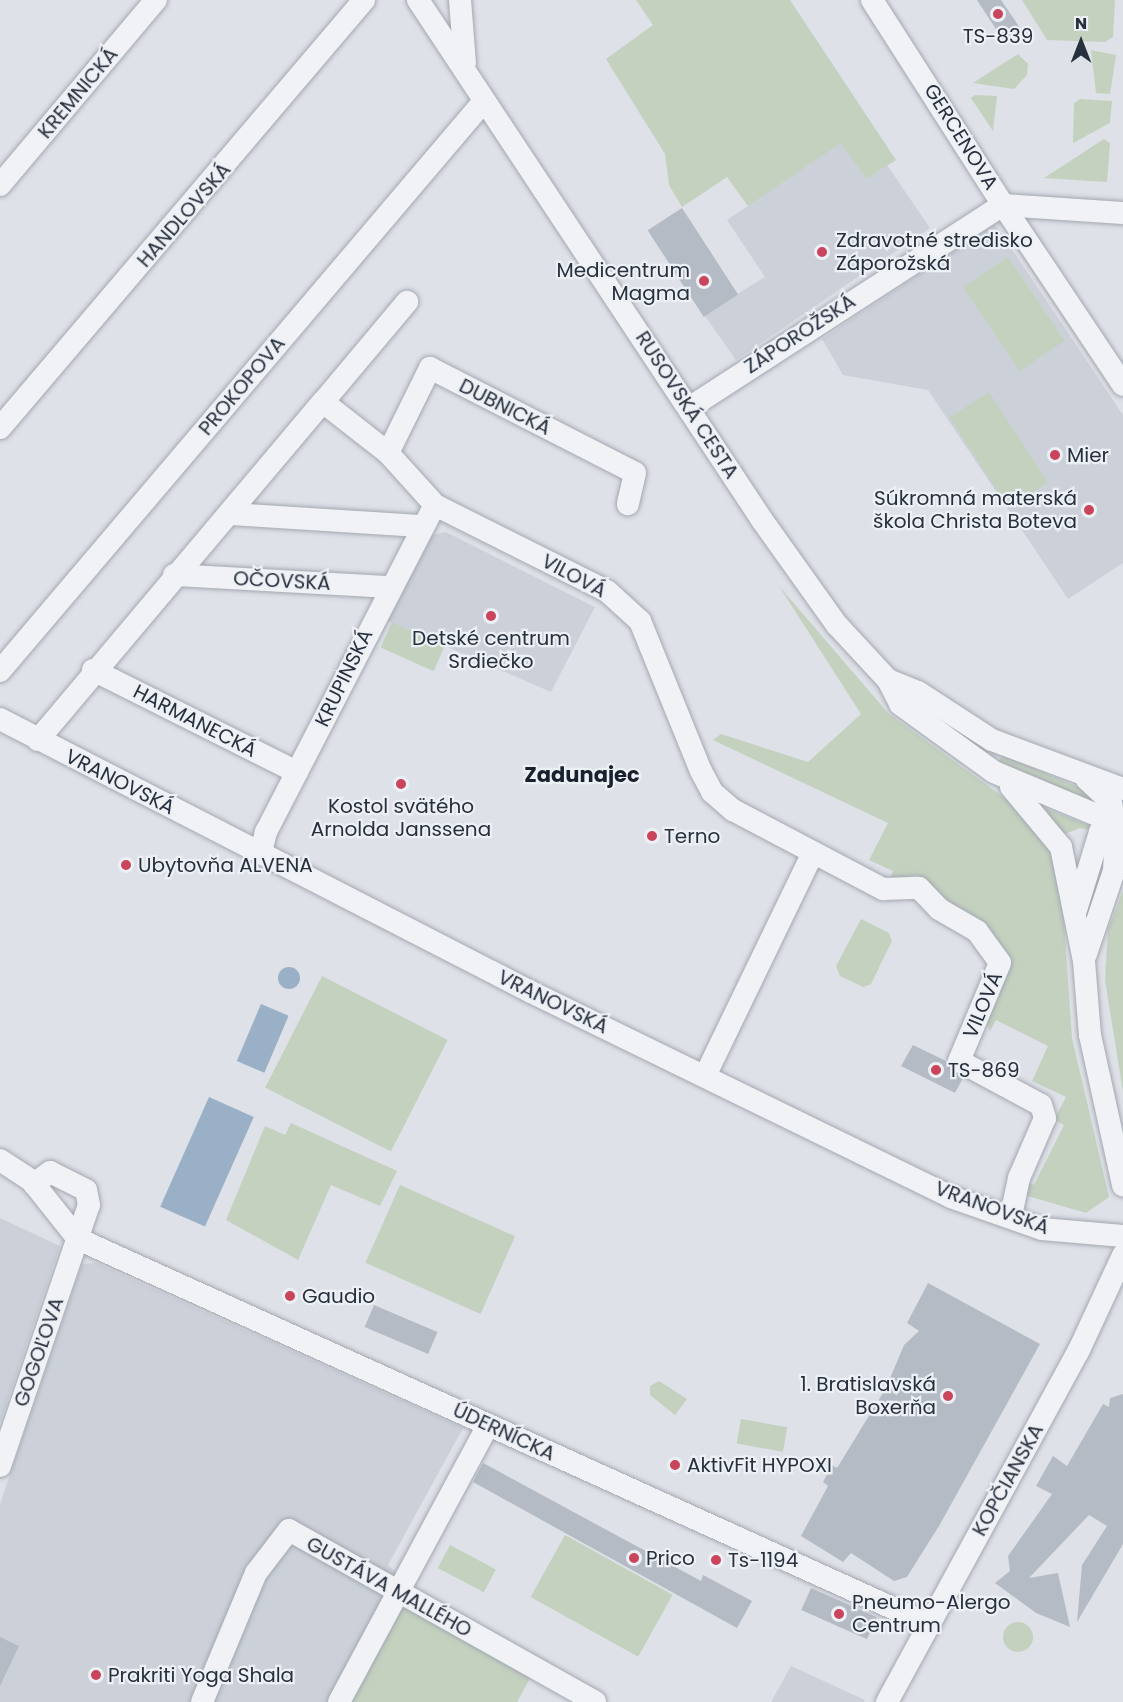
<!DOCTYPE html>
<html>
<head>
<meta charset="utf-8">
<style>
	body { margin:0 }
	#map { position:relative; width:1123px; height:1702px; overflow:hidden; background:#dee1e7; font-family:Poppins,sans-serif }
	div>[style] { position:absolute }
	.built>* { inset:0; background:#ccd1d9 }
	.green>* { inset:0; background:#c4d1bf; transform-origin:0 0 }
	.round { border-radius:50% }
	.water>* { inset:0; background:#99b0c6; transform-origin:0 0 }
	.building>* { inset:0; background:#b5bbc4; transform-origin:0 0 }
	.roads { filter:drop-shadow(0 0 2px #a3a8b1) drop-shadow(0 0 2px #a3a8b1) }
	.minor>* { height:22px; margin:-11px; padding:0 11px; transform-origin:11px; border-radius:11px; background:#f0f2f5 }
	.dots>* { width:16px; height:16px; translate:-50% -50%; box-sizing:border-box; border:3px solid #edf0f5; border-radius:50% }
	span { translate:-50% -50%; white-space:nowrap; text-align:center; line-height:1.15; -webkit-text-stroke:4.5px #edf0f5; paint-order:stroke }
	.poi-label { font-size:20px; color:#27303d }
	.left { translate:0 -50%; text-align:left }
	.right { translate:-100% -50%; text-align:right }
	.street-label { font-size:20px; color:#27303d }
	.neighbourhood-label { font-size:21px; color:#1a212e; font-weight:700 }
	.north { position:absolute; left:1051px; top:12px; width:60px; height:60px; -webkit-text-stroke:4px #edf0f5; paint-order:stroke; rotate:0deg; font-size:16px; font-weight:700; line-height:24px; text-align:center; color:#27303d }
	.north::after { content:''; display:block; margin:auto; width:21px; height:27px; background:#27303d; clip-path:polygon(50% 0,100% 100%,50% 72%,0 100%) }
</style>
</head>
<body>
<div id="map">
	<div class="built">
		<div style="clip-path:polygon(841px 142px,866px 179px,887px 165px,930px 228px,736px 360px,671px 268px,706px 245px,737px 294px,765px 277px,727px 220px)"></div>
		<div style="clip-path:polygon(995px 224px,1123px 415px,1123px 563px,1068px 599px,928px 390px,843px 375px,822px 339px)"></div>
		<div style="clip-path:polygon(446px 532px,595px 607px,551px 692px,388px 621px,432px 535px)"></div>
		<div style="clip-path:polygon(0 1218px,60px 1246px,0 1423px)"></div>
		<div style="clip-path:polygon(96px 1263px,463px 1428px,388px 1565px,424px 1598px,532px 1674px,517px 1702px,0 1702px,0 1504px,82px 1264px)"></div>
		<div style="clip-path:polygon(791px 1666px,865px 1700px,864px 1702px,771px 1702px)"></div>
	</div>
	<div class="green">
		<div style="clip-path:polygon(636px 0,790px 0,896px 160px,866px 179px,841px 143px,748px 206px,727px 177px,682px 207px,669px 185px,665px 154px,606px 59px,653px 25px)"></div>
		<div style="clip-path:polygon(1022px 0,1115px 0,1113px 37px,1105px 42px,1047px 40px)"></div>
		<div style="clip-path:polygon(1091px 50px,1116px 55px,1110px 94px,1096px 93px)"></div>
		<div style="clip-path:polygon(1018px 54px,1028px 64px,1027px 75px,1014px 89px,973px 83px)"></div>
		<div style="clip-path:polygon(975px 95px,997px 96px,993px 131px,971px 98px)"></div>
		<div style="clip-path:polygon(1080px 99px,1112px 101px,1110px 123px,1073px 143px,1074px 103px)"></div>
		<div style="clip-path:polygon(1104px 139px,1110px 143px,1107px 182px,1044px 178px)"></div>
		<div style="left:1008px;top:257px;width:101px;height:54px;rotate:56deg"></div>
		<div style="left:989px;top:392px;width:108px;height:47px;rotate:57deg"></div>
		<div style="clip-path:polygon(779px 586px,888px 713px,1032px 818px,1060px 864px,1072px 1038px,1109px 1197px,1086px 1213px,1021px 1194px,1023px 1180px,1034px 1185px,1064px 1125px,1054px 1120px,1066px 1097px,1032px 1081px,1048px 1046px,996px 1020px,990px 1031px,985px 1020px,1005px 979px,970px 919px,916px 875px,890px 880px,893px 871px,869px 860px,888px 823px,713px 740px,721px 734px,808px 762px,861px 714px)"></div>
		<div style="left:392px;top:622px;width:58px;height:28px;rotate:24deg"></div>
		<div style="clip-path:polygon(1002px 755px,1087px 791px,1100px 807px,999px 762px)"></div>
		<div style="clip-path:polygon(1044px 808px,1095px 828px,1094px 831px,1080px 828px,1062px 835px)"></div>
		<div style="clip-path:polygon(1123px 891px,1123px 1092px,1105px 980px,1108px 929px)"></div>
		<div style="clip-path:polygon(861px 919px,889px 933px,892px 941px,871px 984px,863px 987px,840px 976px,836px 966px)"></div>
		<div style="left:322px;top:976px;width:141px;height:125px;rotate:27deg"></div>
		<div style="clip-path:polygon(291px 1123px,397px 1171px,380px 1206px,331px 1185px,298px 1260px,226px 1220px,265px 1126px,285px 1135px)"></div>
		<div style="left:400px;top:1185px;width:126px;height:85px;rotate:24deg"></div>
		<div style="clip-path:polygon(659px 1381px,687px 1399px,675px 1415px,650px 1395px,650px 1386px)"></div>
		<div style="left:741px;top:1419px;width:47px;height:25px;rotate:10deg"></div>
		<div style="left:565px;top:1535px;width:123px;height:71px;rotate:29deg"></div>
		<div style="left:450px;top:1545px;width:52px;height:26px;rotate:28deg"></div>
		<div style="clip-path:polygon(397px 1600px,532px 1674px,517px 1702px,341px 1702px)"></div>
		<div class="round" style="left:1003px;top:1622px;width:30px;height:30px"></div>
	</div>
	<div class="water">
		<div class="round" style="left:278px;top:967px;width:22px;height:22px"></div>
		<div style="left:261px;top:1004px;width:30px;height:62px;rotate:23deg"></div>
		<div style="left:209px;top:1097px;width:49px;height:120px;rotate:24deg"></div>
	</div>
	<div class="building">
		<div style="clip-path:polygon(977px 0,1001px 0,1020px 28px,1003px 40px)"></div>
		<div style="left:682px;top:208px;width:103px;height:41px;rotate:57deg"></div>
		<div style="clip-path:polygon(913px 1045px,946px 1061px,963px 1078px,955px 1093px,901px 1066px)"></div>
		<div style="clip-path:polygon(928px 1283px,1040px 1344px,939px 1526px,907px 1577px,894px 1581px,851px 1553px,843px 1562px,801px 1536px,828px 1486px,823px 1482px,832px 1465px,837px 1468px,886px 1388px,904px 1345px,919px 1331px,907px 1323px)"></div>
		<div style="left:374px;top:1305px;width:69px;height:24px;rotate:23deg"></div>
		<div style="clip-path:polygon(1123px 1394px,1123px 1544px,1077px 1622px,1082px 1565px,1107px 1526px,1089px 1515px,1029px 1578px,1058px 1573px,1070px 1627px,1036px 1613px,995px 1583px,1010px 1571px,1008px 1556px,1052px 1494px,1036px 1486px,1053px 1456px,1067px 1466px,1103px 1404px,1109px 1407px,1110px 1398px)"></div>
		<div style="clip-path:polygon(483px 1463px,701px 1581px,703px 1575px,752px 1601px,737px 1628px,473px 1482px)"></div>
		<div style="left:811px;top:1588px;width:72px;height:24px;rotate:24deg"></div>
		<div style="clip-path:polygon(0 1637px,19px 1646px,0 1686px)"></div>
	</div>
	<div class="roads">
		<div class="minor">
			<div style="left:418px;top:0;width:623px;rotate:56.51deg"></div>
			<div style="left:762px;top:520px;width:129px;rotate:54.5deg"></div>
			<div style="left:837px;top:625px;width:75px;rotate:47.2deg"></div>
			<div style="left:888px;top:680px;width:27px;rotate:63deg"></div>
			<div style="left:900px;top:704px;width:116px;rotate:35.9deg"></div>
			<div style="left:994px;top:772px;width:140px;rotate:22.7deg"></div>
			<div style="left:460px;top:0;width:63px;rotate:85.5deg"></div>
			<div style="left:872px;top:0;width:243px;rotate:57.4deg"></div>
			<div style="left:1003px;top:205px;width:120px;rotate:3.8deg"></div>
			<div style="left:0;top:185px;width:242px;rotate:-49.9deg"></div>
			<div style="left:323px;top:402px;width:131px;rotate:-50deg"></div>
			<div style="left:689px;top:408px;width:374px;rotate:-32.9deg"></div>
			<div style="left:1003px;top:205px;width:216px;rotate:56.3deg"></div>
			<div style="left:0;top:428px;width:562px;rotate:-49.62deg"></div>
			<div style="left:388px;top:453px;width:95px;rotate:-63.7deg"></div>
			<div style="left:430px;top:368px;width:230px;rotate:27.1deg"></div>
			<div style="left:635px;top:473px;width:32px;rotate:103deg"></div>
			<div style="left:230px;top:514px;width:191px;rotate:3.6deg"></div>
			<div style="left:174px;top:575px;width:215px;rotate:3.2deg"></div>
			<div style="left:93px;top:670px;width:228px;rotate:26.6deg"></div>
			<div style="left:0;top:671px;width:748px;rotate:-49.66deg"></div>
			<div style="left:888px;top:680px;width:32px;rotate:22deg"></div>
			<div style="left:918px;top:692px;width:88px;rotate:33deg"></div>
			<div style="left:992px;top:740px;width:140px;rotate:20.5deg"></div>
			<div style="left:0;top:719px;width:597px;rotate:27.21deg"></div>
			<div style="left:531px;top:992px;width:467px;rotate:26deg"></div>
			<div style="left:951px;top:1197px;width:96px;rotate:19.4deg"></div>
			<div style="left:1042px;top:1229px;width:81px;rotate:4.9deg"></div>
			<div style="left:38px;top:740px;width:442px;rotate:-49.9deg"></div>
			<div style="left:323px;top:402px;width:83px;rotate:38.1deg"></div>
			<div style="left:388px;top:453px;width:70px;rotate:47.9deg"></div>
			<div style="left:435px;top:505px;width:192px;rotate:26.6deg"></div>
			<div style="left:607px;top:591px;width:45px;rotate:42.3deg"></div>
			<div style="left:640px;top:621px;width:162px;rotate:67.9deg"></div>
			<div style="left:701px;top:771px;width:24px;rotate:62deg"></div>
			<div style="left:712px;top:792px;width:28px;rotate:41deg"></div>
			<div style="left:733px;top:810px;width:170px;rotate:27.8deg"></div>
			<div style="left:883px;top:889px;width:36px;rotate:-2deg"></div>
			<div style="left:919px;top:888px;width:29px;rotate:46deg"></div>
			<div style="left:939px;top:909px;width:44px;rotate:30.1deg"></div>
			<div style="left:977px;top:931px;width:39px;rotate:54deg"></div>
			<div style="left:1000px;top:963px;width:106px;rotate:112.7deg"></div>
			<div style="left:959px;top:1061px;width:93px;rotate:28.2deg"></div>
			<div style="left:1041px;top:1105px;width:14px;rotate:73deg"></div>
			<div style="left:1045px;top:1118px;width:65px;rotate:113.4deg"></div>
			<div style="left:1019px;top:1178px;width:40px;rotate:102deg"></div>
			<div style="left:1011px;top:787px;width:78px;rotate:50.2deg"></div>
			<div style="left:1061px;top:847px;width:116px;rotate:78.6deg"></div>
			<div style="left:1084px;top:961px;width:74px;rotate:85.4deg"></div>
			<div style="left:1090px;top:1035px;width:154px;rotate:77.6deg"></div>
			<div style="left:261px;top:853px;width:22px;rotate:-77deg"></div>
			<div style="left:266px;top:832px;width:368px;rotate:-62.7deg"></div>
			<div style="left:1076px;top:910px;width:82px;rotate:-72.9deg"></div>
			<div style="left:1100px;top:832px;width:26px;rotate:-28deg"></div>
			<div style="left:1086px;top:954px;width:88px;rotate:-71.4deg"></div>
			<div style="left:1114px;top:871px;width:34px;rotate:-87deg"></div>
			<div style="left:1116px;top:837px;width:35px;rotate:-98deg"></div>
			<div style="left:1111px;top:802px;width:33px;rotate:-137deg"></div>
			<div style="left:706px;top:1074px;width:246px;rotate:-64.2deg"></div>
			<div style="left:0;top:1160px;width:37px;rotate:33deg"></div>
			<div style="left:31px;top:1180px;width:75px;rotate:51.5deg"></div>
			<div style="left:78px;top:1239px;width:935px;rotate:24.37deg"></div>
			<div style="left:0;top:1466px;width:276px;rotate:-71.2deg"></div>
			<div style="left:89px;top:1205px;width:15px;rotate:-101deg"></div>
			<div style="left:86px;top:1190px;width:40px;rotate:-153.4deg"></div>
			<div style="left:50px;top:1172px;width:20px;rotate:143deg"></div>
			<div style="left:202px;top:1702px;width:140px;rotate:-67.3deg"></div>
			<div style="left:256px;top:1573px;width:54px;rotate:-52.5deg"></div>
			<div style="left:289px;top:1530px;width:351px;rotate:29.3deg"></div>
			<div style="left:339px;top:1702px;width:315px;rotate:-61.7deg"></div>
			<div style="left:887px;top:1702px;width:401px;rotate:-61.4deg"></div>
			<div style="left:1079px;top:1350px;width:105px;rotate:-65.1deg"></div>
		</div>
	</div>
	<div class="dots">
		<div style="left:998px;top:14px;background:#ca455b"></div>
		<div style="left:822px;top:252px;background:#ca455b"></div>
		<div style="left:704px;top:281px;background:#ca455b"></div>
		<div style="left:1055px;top:455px;background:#ca455b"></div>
		<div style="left:1089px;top:510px;background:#ca455b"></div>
		<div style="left:491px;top:616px;background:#ca455b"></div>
		<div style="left:401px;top:784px;background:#ca455b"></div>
		<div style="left:652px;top:836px;background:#ca455b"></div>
		<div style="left:126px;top:865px;background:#ca455b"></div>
		<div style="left:936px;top:1070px;background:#ca455b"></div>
		<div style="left:290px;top:1296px;background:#ca455b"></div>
		<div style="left:948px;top:1396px;background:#ca455b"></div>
		<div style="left:675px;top:1465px;background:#ca455b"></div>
		<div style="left:634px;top:1558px;background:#ca455b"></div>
		<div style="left:716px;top:1560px;background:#ca455b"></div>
		<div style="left:839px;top:1614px;background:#ca455b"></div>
		<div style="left:96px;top:1675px;background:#ca455b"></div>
	</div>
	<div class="poi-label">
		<span style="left:998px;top:36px">TS-839</span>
		<span class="left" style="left:836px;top:252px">Zdravotné stredisko<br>Záporožská</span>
		<span class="right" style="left:690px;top:282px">Medicentrum<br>Magma</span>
		<span class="left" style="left:1067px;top:455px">Mier</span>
		<span class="right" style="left:1077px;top:510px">Súkromná materská<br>škola Christa Boteva</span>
		<span style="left:491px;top:650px">Detské centrum<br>Srdiečko</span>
		<span style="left:401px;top:818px">Kostol svätého<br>Arnolda Janssena</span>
		<span class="left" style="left:664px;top:836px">Terno</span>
		<span class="left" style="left:138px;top:865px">Ubytovňa ALVENA</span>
		<span class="left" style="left:948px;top:1070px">TS-869</span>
		<span class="left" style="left:302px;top:1296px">Gaudio</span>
		<span class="right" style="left:936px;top:1396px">1. Bratislavská<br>Boxerňa</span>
		<span class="left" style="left:687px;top:1465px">AktivFit HYPOXI</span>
		<span class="left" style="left:646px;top:1558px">Prico</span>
		<span class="left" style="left:728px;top:1560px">Ts-1194</span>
		<span class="left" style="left:852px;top:1614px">Pneumo-Alergo<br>Centrum</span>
		<span class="left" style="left:108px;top:1675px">Prakriti Yoga Shala</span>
	</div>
	<div class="street-label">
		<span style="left:78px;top:93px;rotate:-50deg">KREMNICKÁ</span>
		<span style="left:961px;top:137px;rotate:58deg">GERCENOVA</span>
		<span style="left:184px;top:215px;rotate:-49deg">HANDLOVSKÁ</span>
		<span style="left:800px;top:334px;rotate:-33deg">ZÁPOROŽSKÁ</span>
		<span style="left:242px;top:386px;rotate:-50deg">PROKOPOVA</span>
		<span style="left:687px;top:405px;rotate:57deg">RUSOVSKÁ CESTA</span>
		<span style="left:505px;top:407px;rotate:27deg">DUBNICKÁ</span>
		<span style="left:574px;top:576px;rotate:28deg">VILOVÁ</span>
		<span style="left:282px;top:581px;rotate:3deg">OČOVSKÁ</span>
		<span style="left:344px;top:678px;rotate:-64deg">KRUPINSKÁ</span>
		<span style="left:195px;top:721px;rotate:27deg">HARMANECKÁ</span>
		<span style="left:120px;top:782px;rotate:27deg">VRANOVSKÁ</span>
		<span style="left:553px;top:1002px;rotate:26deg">VRANOVSKÁ</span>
		<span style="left:983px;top:1005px;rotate:-67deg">VILOVÁ</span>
		<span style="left:992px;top:1208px;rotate:20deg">VRANOVSKÁ</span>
		<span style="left:39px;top:1352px;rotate:-71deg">GOGOĽOVA</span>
		<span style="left:504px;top:1432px;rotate:25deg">ÚDERNÍCKA</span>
		<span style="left:1008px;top:1480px;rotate:-61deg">KOPČIANSKA</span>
		<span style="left:389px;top:1587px;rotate:29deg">GUSTÁVA MALLÉHO</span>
	</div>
	<div class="neighbourhood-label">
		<span style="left:582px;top:775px">Zadunajec</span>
	</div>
	<div class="north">N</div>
</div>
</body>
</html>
